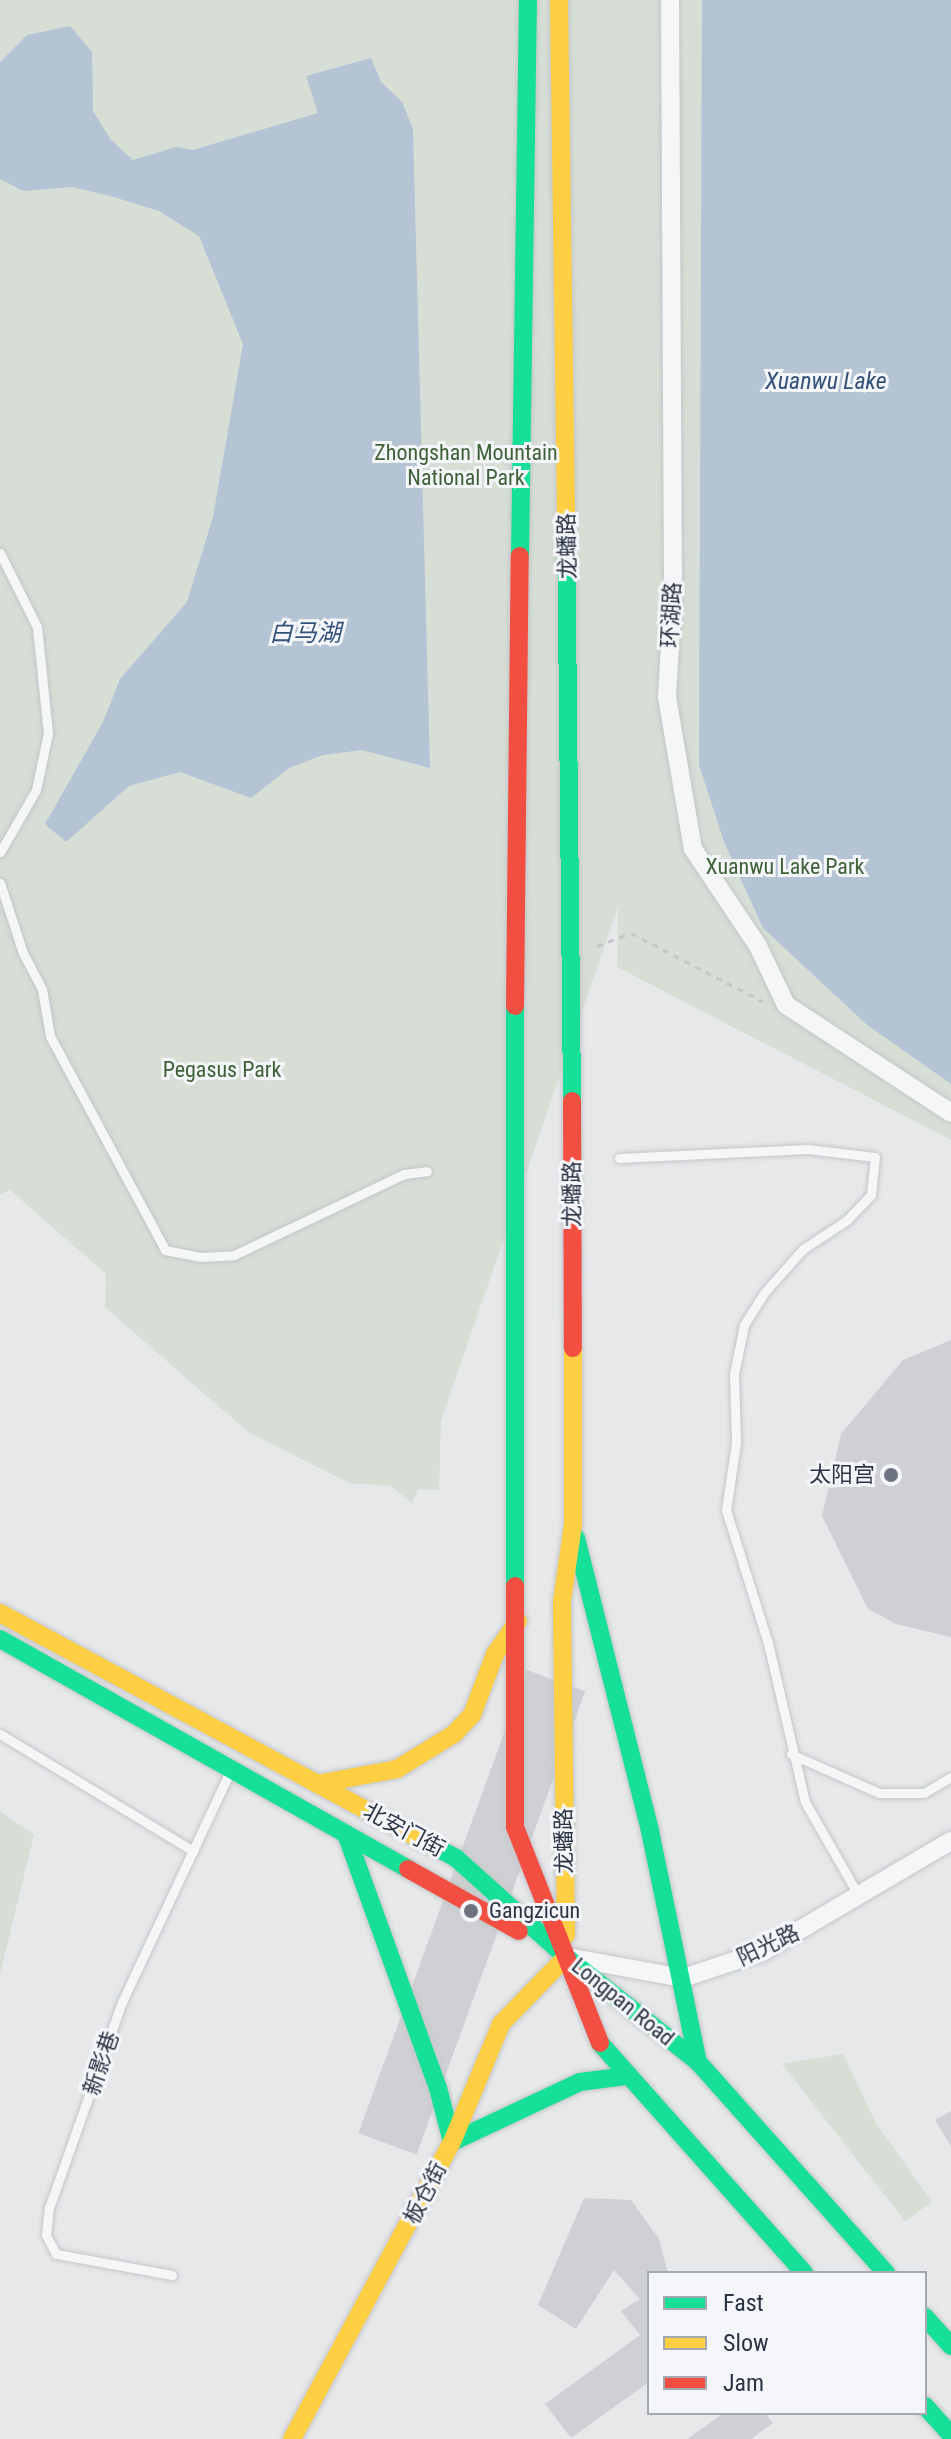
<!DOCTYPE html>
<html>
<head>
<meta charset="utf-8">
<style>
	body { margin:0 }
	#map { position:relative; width:951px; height:2439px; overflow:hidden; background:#e6e8ea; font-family:"Roboto Condensed","Noto Sans SC",sans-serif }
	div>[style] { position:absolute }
	.green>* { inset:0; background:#d6ded6 }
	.water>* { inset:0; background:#b4c4d5 }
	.building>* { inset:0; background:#ced0d3; transform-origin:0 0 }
	.path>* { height:3px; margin-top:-1.5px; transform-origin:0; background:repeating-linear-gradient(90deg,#c5c6ca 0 6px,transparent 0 12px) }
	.roads { filter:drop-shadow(0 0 2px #c4c6c8) drop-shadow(0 0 2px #c4c6c8) }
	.lane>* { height:9px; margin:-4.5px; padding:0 4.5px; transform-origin:4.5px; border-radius:4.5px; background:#f5f6f7 }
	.street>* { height:18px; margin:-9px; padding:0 9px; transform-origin:9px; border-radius:9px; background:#f5f6f7 }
	.fast>* { height:18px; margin:-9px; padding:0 9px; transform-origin:9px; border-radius:9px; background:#16e098 }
	.slow>* { height:18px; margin:-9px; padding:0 9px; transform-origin:9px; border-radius:9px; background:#ffcf43 }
	.jam>* { height:18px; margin:-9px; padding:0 9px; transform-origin:9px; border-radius:9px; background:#f24e42 }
	.dots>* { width:22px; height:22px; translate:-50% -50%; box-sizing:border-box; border:4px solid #f4f6f9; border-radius:50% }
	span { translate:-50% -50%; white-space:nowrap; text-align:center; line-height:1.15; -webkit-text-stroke:6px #f4f6f9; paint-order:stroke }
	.park-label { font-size:22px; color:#3f6138 }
	.street-label { font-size:22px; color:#2b3445 }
	.poi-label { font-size:22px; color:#2b3445 }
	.right { translate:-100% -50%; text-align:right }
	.left { translate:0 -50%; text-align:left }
	.water-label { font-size:24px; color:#34527a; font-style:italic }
	.legend { position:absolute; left:647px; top:2271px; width:280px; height:144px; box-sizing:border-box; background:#f4f6f9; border:2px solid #a4a8b1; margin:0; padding:10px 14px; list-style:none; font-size:24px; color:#2b3445 }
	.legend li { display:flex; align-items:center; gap:16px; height:40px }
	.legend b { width:40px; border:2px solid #a4a8b1 }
</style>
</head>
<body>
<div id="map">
	<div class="green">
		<div style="clip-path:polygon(0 0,951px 0,951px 1140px,617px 967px,618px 907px,441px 1421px,439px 1490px,418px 1489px,412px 1503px,391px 1486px,349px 1483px,248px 1432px,105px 1307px,106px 1274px,10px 1190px,0 1195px)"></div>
		<div style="clip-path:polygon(0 1811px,34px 1835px,0 1974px)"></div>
		<div style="clip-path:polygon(843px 2054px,876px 2123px,932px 2202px,905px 2221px,782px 2064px)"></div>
	</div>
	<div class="water">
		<div style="clip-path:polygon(702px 0,951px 0,951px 1084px,866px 1024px,763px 928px,724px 842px,699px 765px)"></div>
		<div style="clip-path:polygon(70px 26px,92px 52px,93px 111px,111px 140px,133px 160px,176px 147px,193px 150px,318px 113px,306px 76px,371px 58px,381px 82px,402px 102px,413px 129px,430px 768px,362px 750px,323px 755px,289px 768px,251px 798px,180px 772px,129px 786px,66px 842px,45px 824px,103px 722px,120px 679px,187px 602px,213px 517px,243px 344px,199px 236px,159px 211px,114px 197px,73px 187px,23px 191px,0 179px,0 62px,27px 35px)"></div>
	</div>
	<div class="building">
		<div style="clip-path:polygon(951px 1340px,951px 1637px,896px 1624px,868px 1609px,822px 1516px,841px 1434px,903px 1360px)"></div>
		<div style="left:527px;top:1670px;width:62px;height:493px;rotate:20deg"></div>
		<div style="clip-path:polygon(951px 2111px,951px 2146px,935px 2120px)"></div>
		<div style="clip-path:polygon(584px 2198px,631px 2200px,659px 2239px,668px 2273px,649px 2273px,649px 2382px,571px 2438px,545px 2404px,640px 2335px,621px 2311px,640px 2299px,614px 2270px,576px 2329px,538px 2305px)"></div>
		<div style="clip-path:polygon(724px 2413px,765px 2413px,773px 2423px,751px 2439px,687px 2439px)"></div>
	</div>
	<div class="path">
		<div style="left:597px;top:946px;width:36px;rotate:-21deg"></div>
		<div style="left:631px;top:933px;width:148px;rotate:27.4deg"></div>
	</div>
	<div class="roads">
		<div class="lane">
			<div style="left:0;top:553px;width:83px;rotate:63.4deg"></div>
			<div style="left:37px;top:627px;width:107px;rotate:84.1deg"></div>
			<div style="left:48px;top:733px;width:58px;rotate:101.9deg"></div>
			<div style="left:36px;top:790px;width:72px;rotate:120.1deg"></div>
			<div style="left:0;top:883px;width:74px;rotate:71.8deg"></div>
			<div style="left:23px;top:953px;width:41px;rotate:62.2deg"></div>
			<div style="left:42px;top:989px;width:48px;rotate:80.3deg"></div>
			<div style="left:50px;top:1036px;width:243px;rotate:61.7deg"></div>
			<div style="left:165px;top:1250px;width:37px;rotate:11deg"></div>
			<div style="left:201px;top:1257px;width:33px;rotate:-3deg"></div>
			<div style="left:234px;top:1255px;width:188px;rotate:-25.5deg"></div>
			<div style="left:404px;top:1174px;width:23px;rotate:-7deg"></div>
			<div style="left:619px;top:1158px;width:189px;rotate:-2.7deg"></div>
			<div style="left:808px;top:1149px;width:67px;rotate:6.8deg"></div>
			<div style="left:875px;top:1157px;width:38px;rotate:96deg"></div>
			<div style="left:871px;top:1195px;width:35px;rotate:134deg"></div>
			<div style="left:847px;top:1220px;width:53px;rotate:146.6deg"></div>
			<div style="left:803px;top:1249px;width:59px;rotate:131.6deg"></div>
			<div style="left:764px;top:1293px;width:38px;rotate:122deg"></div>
			<div style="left:744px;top:1325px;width:50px;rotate:101.5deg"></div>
			<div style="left:734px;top:1374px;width:69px;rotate:88.3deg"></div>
			<div style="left:736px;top:1443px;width:68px;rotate:98.5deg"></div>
			<div style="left:726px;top:1510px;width:139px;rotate:72.5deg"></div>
			<div style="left:768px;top:1643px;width:163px;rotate:76.9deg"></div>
			<div style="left:805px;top:1802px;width:111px;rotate:60.2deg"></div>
			<div style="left:0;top:1734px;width:226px;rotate:31.2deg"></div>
			<div style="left:791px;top:1754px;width:96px;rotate:23.9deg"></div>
			<div style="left:879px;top:1793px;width:45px"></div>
			<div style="left:924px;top:1793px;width:31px;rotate:-31deg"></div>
			<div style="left:172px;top:2275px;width:118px;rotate:-169.7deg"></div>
			<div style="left:56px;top:2254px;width:21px;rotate:-118deg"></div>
			<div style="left:46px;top:2235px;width:27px;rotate:-84deg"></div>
			<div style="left:49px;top:2208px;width:219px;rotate:-70.5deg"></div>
			<div style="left:122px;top:2002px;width:255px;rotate:-64.9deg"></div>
		</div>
		<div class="street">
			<div style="left:670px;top:0;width:593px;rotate:89.71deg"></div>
			<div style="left:673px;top:593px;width:104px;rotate:93.3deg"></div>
			<div style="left:667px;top:697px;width:154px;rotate:80.3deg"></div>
			<div style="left:693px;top:849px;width:117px;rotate:56.2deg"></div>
			<div style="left:758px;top:946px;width:65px;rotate:64.6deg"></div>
			<div style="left:786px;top:1005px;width:197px;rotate:33.2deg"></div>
			<div style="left:573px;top:1958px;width:112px;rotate:10.3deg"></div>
			<div style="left:683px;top:1978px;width:85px;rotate:-18.4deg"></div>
			<div style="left:764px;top:1951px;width:217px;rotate:-30.5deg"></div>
		</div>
		<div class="fast">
			<div style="left:566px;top:517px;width:584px;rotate:89.41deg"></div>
			<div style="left:520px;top:556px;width:556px;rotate:-89.18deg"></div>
			<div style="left:515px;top:1006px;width:580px;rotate:90deg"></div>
			<div style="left:576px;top:1538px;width:302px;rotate:75.8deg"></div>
			<div style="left:650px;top:1831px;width:236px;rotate:78.3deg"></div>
			<div style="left:0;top:1639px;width:468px;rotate:29.4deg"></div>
			<div style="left:346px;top:1834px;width:270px;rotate:70.1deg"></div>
			<div style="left:438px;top:2088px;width:56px;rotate:75.5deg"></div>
			<div style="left:452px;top:2142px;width:141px;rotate:-25.1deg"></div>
			<div style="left:580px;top:2082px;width:46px;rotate:-7.4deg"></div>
			<div style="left:418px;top:1838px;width:43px;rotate:27.8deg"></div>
			<div style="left:456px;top:1858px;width:148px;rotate:42deg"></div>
			<div style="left:566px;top:1957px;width:169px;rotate:38.5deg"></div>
			<div style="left:698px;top:2062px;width:283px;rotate:48.3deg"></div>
			<div style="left:600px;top:2043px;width:307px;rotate:48.4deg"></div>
			<div style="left:925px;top:2317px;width:39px;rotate:48deg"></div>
			<div style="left:925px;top:2406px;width:39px;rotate:48deg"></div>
		</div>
		<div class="slow">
			<div style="left:559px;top:0;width:517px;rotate:89.22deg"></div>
			<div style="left:0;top:1613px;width:475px;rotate:28.3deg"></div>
			<div style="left:317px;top:1784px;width:81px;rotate:-10.6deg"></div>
			<div style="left:397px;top:1769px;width:67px;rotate:-31.6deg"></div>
			<div style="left:454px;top:1734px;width:26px;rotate:-47deg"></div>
			<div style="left:472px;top:1715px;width:65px;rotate:-69.3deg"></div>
			<div style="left:495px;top:1654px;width:40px;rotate:-55.1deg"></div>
			<div style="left:566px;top:1935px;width:334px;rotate:-90.7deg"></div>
			<div style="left:562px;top:1601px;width:77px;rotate:-81.8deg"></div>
			<div style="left:573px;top:1525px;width:177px;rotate:-90deg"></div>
			<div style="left:292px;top:2439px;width:337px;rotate:-61.7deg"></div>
			<div style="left:452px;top:2142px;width:128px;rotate:-67.4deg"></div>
			<div style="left:501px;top:2024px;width:93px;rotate:-45.9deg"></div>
		</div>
		<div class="jam">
			<div style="left:515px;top:1006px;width:450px;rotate:-89.4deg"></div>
			<div style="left:572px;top:1101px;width:247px;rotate:89.8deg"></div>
			<div style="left:515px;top:1586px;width:241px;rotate:90deg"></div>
			<div style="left:515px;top:1827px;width:232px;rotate:68.5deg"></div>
			<div style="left:408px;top:1869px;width:127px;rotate:29.2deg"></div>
		</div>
	</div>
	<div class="dots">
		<div style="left:891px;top:1475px;background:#6c737f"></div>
		<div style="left:471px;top:1911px;background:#6c737f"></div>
	</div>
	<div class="park-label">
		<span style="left:466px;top:465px">Zhongshan Mountain<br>National Park</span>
		<span style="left:785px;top:867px">Xuanwu Lake Park</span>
		<span style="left:222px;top:1070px">Pegasus Park</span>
	</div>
	<div class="street-label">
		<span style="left:567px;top:546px;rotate:-91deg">龙蟠路</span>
		<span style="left:671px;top:615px;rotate:-87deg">环湖路</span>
		<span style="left:572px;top:1194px;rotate:-90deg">龙蟠路</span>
		<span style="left:404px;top:1830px;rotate:28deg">北安门街</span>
		<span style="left:564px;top:1841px;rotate:-91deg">龙蟠路</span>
		<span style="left:768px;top:1945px;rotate:-25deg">阳光路</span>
		<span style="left:623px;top:2002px;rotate:39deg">Longpan Road</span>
		<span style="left:101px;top:2063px;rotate:-71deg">新影巷</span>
		<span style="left:425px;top:2193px;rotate:-63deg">板仓街</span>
	</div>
	<div class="poi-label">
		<span class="right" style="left:875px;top:1475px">太阳宫</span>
		<span class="left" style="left:489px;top:1911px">Gangzicun</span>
	</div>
	<div class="water-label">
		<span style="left:826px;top:382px">Xuanwu Lake</span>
		<span style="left:305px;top:634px">白马湖</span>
	</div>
	<ul class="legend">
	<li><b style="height:10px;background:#16e098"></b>Fast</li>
	<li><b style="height:10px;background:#ffcf43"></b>Slow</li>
	<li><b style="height:10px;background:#f24e42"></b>Jam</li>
	</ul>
</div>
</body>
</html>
